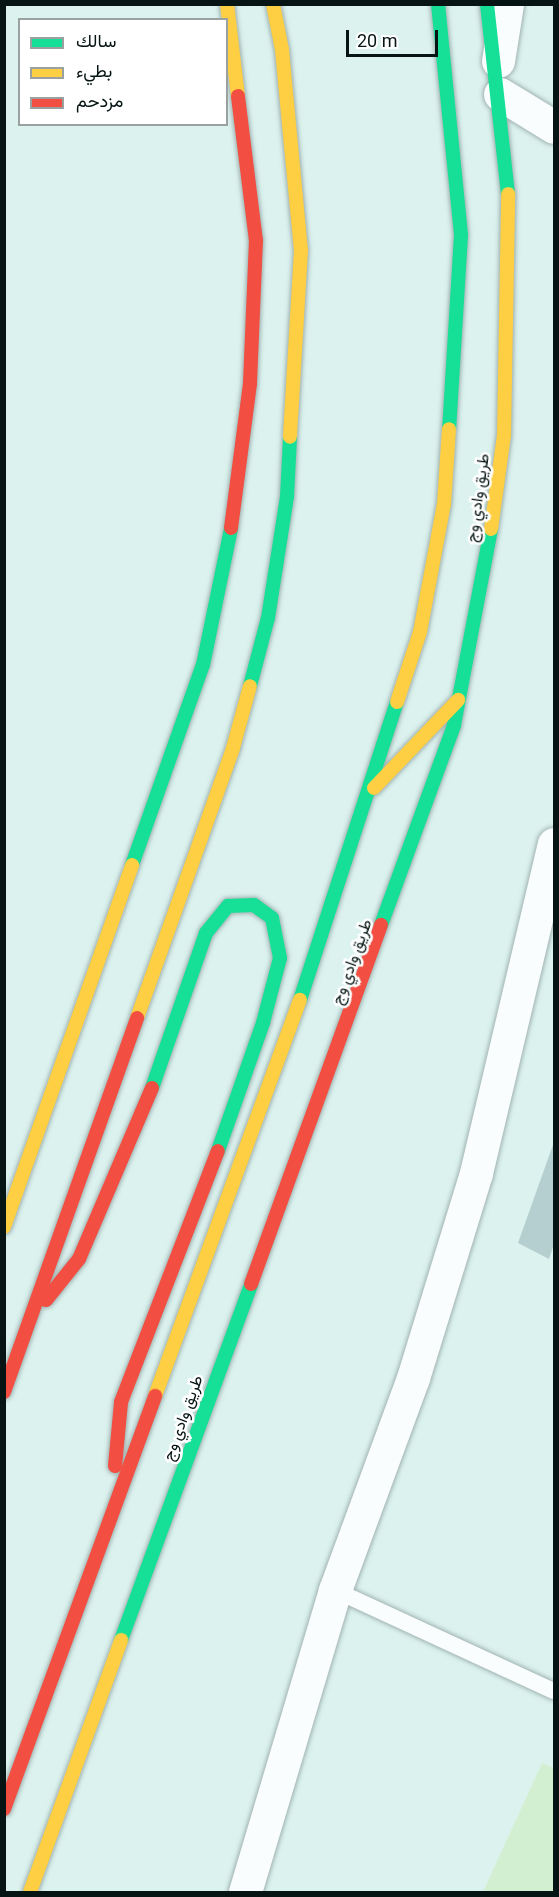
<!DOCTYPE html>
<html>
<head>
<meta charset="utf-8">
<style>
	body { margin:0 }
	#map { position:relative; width:559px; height:1897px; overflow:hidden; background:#dbf2ef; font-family:Roboto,Vazirmatn,sans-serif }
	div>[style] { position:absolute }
	.green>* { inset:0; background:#d2f0d1 }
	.building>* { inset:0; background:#b5cfd1 }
	.roads { filter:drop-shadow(0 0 2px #a1b3b1) drop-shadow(0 0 2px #a1b3b1) }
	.lane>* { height:16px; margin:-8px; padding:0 8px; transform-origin:8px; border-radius:8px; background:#fafdfd }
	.street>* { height:33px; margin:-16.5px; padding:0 16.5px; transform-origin:16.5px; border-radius:16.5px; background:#fafdfd }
	.fast>* { height:14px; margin:-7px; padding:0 7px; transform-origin:7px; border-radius:7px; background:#16e098 }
	.slow>* { height:14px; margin:-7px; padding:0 7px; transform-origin:7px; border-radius:7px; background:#ffcf43 }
	.jam>* { height:14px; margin:-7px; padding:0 7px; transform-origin:7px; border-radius:7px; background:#f24e42 }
	span { translate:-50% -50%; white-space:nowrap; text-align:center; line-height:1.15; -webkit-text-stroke:5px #fff; paint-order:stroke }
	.street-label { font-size:16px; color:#061514 }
	.frame { position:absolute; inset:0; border:6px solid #061514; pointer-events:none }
	.legend { position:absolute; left:18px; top:18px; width:210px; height:108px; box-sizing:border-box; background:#fff; border:2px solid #9ba1a1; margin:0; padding:8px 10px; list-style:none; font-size:18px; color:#061514 }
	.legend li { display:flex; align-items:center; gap:12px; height:30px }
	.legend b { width:30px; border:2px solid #9ba1a1 }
	.scale { position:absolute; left:346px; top:30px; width:92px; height:27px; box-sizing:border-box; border:3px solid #061514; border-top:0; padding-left:8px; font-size:18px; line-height:21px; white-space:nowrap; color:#061514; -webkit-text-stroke:4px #fff; paint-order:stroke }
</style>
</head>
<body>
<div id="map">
	<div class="green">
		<div style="clip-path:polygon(542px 1763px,554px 1768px,554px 1892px,483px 1892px)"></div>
	</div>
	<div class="building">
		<div style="clip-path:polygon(554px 1142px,554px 1244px,549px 1259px,518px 1243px)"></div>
	</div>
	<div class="roads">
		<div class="lane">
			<div style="left:335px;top:1590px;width:241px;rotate:24.8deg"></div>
		</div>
		<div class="street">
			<div style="left:498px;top:61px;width:58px;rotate:-81deg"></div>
			<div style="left:500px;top:94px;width:63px;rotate:31.4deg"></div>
			<div style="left:245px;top:1892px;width:315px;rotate:-73.4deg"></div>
			<div style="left:335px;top:1590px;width:226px;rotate:-69.8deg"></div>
			<div style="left:413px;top:1378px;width:214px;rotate:-72.9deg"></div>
			<div style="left:476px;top:1173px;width:338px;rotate:-76.7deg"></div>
		</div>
		<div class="fast">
			<div style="left:438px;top:4px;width:232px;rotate:84.3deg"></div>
			<div style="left:461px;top:235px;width:194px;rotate:93.5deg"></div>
			<div style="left:487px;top:4px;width:191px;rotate:83.7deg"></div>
			<div style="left:250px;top:686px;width:70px;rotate:-75.2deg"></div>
			<div style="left:268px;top:618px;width:122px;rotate:-81.1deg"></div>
			<div style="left:287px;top:497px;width:60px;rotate:-87.1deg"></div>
			<div style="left:132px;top:865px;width:212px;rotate:-70.5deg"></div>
			<div style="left:203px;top:665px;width:140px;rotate:-78.4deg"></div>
			<div style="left:381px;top:925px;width:213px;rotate:-69.9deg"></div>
			<div style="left:454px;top:725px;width:199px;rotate:-79.3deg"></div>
			<div style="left:300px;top:1000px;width:313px;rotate:-72deg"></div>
			<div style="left:152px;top:1088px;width:164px;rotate:-70.8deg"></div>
			<div style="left:206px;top:933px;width:35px;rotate:-51deg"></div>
			<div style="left:228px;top:906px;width:26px;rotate:-2deg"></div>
			<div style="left:254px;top:905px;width:22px;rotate:36deg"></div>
			<div style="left:272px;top:918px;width:41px;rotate:78.7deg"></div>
			<div style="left:280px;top:958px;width:67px;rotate:104.7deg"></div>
			<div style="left:263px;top:1023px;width:136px;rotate:109.4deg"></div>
			<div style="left:121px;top:1640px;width:379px;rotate:-69.9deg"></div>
		</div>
		<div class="slow">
			<div style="left:227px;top:4px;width:93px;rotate:83.2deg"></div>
			<div style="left:273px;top:4px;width:47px;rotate:78.9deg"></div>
			<div style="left:282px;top:50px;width:201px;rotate:84.6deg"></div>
			<div style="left:301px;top:250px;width:187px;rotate:93.4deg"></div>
			<div style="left:491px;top:529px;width:95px;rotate:-82.1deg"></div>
			<div style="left:504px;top:435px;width:241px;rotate:-89deg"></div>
			<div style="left:397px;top:702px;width:74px;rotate:-71.8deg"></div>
			<div style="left:420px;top:632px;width:130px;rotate:-79.4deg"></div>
			<div style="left:444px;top:504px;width:75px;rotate:-86.2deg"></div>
			<div style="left:374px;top:788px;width:122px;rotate:-46.3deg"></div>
			<div style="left:137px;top:1018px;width:287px;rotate:-70.4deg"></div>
			<div style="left:233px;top:748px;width:64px;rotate:-74.7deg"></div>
			<div style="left:4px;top:1227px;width:384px;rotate:-70.5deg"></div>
			<div style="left:155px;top:1396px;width:422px;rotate:-69.9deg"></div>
			<div style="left:30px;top:1892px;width:268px;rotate:-70.1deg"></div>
		</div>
		<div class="jam">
			<div style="left:231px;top:528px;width:146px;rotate:-82.5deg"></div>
			<div style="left:250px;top:383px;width:142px;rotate:-87.6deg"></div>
			<div style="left:256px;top:241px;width:146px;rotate:-97.1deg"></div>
			<div style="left:251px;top:1284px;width:382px;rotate:-70.1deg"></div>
			<div style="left:46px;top:1300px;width:53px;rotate:-51.2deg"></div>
			<div style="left:79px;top:1259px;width:186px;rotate:-66.9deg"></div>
			<div style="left:4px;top:1392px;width:397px;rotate:-70.4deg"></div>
			<div style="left:115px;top:1466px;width:64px;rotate:-84.6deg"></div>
			<div style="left:121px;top:1402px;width:269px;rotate:-68.9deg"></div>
			<div style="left:4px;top:1809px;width:440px;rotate:-69.9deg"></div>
		</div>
	</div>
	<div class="street-label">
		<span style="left:478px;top:498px;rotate:-82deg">طريق وادي وج</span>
		<span style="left:352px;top:962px;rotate:-70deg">طريق وادي وج</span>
		<span style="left:183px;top:1418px;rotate:-70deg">طريق وادي وج</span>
	</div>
	<div class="frame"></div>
	<ul class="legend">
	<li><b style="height:8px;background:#16e098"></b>سالك</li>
	<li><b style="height:8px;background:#ffcf43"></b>بطيء</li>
	<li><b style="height:8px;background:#f24e42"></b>مزدحم</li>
	</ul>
	<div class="scale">20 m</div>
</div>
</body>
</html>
